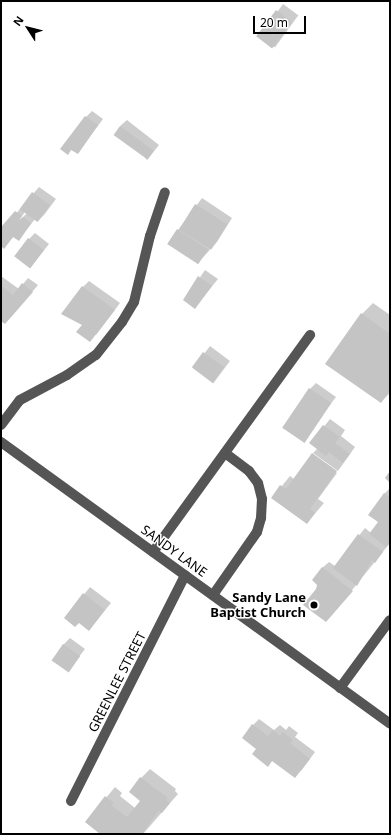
<!DOCTYPE html>
<html>
<head>
<meta charset="utf-8">
<style>
	body { margin:0 }
	#map { position:relative; width:391px; height:835px; overflow:hidden; background:#fff; font-family:"Noto Sans",sans-serif }
	div>[style] { position:absolute }
	.shadow>* { inset:0; background:#0003; transform-origin:0 0 }
	.building>* { inset:0; background:#c4c4c4; transform-origin:0 0 }
	.minor>* { height:10px; margin:-5px; padding:0 5px; transform-origin:5px; border-radius:5px; background:#555 }
	.dots>* { width:11px; height:11px; translate:-50% -50%; box-sizing:border-box; border:2px solid #fff; border-radius:50% }
	span { translate:-50% -50%; white-space:nowrap; text-align:center; line-height:1.15; -webkit-text-stroke:3px #fff; paint-order:stroke }
	.street-label { font-size:13px; color:#000 }
	.poi-label { font-size:13px; color:#000; font-weight:700 }
	.right { translate:-100% -50%; text-align:right }
	.frame { position:absolute; inset:0; border:2px solid #000; pointer-events:none }
	.north { position:absolute; left:8px; top:8px; width:40px; height:40px; -webkit-text-stroke:3px #fff; paint-order:stroke; rotate:306deg; font-size:11px; font-weight:700; line-height:16px; text-align:center; color:#000 }
	.north::after { content:''; display:block; margin:auto; width:14px; height:18px; background:#000; clip-path:polygon(50% 0,100% 100%,50% 72%,0 100%) }
	.scale { position:absolute; left:253px; top:16px; width:53px; height:18px; box-sizing:border-box; border:2px solid #000; border-top:0; padding-left:5px; font-size:12px; line-height:14px; white-space:nowrap; color:#000; -webkit-text-stroke:3px #fff; paint-order:stroke }
</style>
</head>
<body>
<div id="map">
	<div class="shadow">
		<div style="left:283px;top:4px;width:19px;height:40px;rotate:36deg"></div>
		<div style="clip-path:polygon(92px 111px,103px 119px,78px 153px,86px 117px)"></div>
		<div style="clip-path:polygon(127px 120px,159px 145px,147px 160px,120px 126px)"></div>
		<div style="clip-path:polygon(evenodd,39px 187px,56px 199px,44px 215px,38px 221px,35px 219px,19px 240px,14px 236px,4px 247px,1px 245px,1px 231px,39px 187px,25px 212px,27px 213px,21px 219px,20px 219px,25px 212px)"></div>
		<div style="clip-path:polygon(202px 198px,232px 218px,217px 242px,198px 263px,178px 230px)"></div>
		<div style="clip-path:polygon(35px 233px,49px 244px,30px 268px,29px 239px)"></div>
		<div style="clip-path:polygon(205px 270px,218px 279px,195px 307px,185px 299px)"></div>
		<div style="clip-path:polygon(1px 276px,19px 289px,28px 278px,38px 285px,11px 317px,1px 320px)"></div>
		<div style="clip-path:polygon(89px 281px,120px 303px,96px 335px,83px 324px,83px 287px)"></div>
		<div style="clip-path:polygon(373px 303px,390px 315px,390px 393px,381px 402px,362px 314px)"></div>
		<div style="left:210px;top:346px;width:25px;height:28px;rotate:37deg"></div>
		<div style="clip-path:polygon(316px 383px,336px 397px,302px 441px,310px 389px)"></div>
		<div style="clip-path:polygon(330px 419px,345px 430px,341px 436px,355px 447px,338px 471px,313px 453px,318px 448px,311px 443px)"></div>
		<div style="clip-path:polygon(312px 455px,337px 473px,318px 499px,324px 503px,307px 523px,272px 498px,290px 476px,294px 479px)"></div>
		<div style="clip-path:polygon(390px 488px,390px 543px,332px 615px,317px 589px,322px 568px,329px 562px,335px 566px,365px 528px,371px 533px,379px 522px,384px 494px)"></div>
		<div style="clip-path:polygon(90px 587px,111px 603px,89px 630px,79px 622px,65px 618px)"></div>
		<div style="clip-path:polygon(70px 638px,85px 649px,68px 671px,63px 645px)"></div>
		<div style="clip-path:polygon(259px 719px,274px 730px,280px 725px,286px 730px,289px 726px,298px 733px,295px 737px,315px 752px,301px 771px,273px 760px,268px 765px,257px 749px,253px 725px)"></div>
		<div style="clip-path:polygon(150px 769px,176px 789px,175px 791px,178px 794px,143px 834px,101px 834px,86px 822px,115px 787px,122px 793px,120px 796px,135px 808px,141px 801px,141px 778px)"></div>
	</div>
	<div class="building">
		<div style="left:276px;top:10px;width:20px;height:33px;rotate:37deg"></div>
		<div style="clip-path:polygon(85px 116px,98px 125px,78px 154px,71px 150px,68px 155px,60px 149px)"></div>
		<div style="left:120px;top:126px;width:42px;height:11px;rotate:36deg"></div>
		<div style="left:32px;top:192px;width:22px;height:21px;rotate:36deg"></div>
		<div style="left:195px;top:204px;width:38px;height:30px;rotate:32deg"></div>
		<div style="clip-path:polygon(15px 211px,22px 216px,17px 222px,23px 217px,31px 223px,19px 241px,13px 237px,4px 249px,1px 246px,1px 227px)"></div>
		<div style="left:177px;top:229px;width:37px;height:18px;rotate:33deg"></div>
		<div style="left:28px;top:238px;width:20px;height:23px;rotate:37deg"></div>
		<div style="clip-path:polygon(198px 276px,212px 286px,195px 309px,183px 300px)"></div>
		<div style="clip-path:polygon(22px 283px,33px 292px,5px 324px,1px 321px,1px 286px,13px 295px)"></div>
		<div style="clip-path:polygon(82px 286px,115px 310px,90px 342px,76px 332px,82px 325px,61px 314px)"></div>
		<div style="clip-path:polygon(361px 313px,390px 334px,390px 390px,381px 403px,325px 364px)"></div>
		<div style="left:203px;top:352px;width:26px;height:19px;rotate:36deg"></div>
		<div style="left:309px;top:388px;width:27px;height:48px;rotate:34deg"></div>
		<div style="clip-path:polygon(323px 425px,340px 437px,335px 443px,350px 454px,343px 463px,329px 452px,326px 456px,309px 443px)"></div>
		<div style="clip-path:polygon(312px 453px,337px 471px,310px 509px,315px 513px,307px 524px,271px 498px,280px 485px,286px 489px)"></div>
		<div style="clip-path:polygon(390px 471px,390px 483px,385px 478px)"></div>
		<div style="clip-path:polygon(384px 493px,390px 498px,390px 543px,386px 547px,369px 534px,378px 522px,368px 515px)"></div>
		<div style="clip-path:polygon(358px 534px,383px 552px,375px 563px,372px 560px,357px 586px,333px 568px)"></div>
		<div style="clip-path:polygon(322px 567px,353px 591px,326px 622px,303px 605px,316px 589px,317px 585px,312px 580px)"></div>
		<div style="clip-path:polygon(83px 593px,105px 610px,89px 631px,79px 623px,75px 627px,64px 618px)"></div>
		<div style="left:63px;top:644px;width:21px;height:20px;rotate:35deg"></div>
		<div style="clip-path:polygon(252px 724px,268px 736px,273px 730px,280px 736px,283px 732px,293px 740px,290px 743px,310px 759px,295px 778px,272px 761px,268px 767px,252px 754px,256px 749px,242px 738px)"></div>
		<div style="clip-path:polygon(140px 777px,168px 798px,166px 800px,170px 803px,162px 813px,159px 811px,142px 834px,100px 834px,85px 822px,105px 796px,114px 803px,112px 806px,127px 817px,140px 801px,129px 792px)"></div>
	</div>
	<div class="minor">
		<div style="left:1px;top:425px;width:31px;rotate:-53deg"></div>
		<div style="left:20px;top:400px;width:53px;rotate:-28deg"></div>
		<div style="left:67px;top:375px;width:35px;rotate:-35deg"></div>
		<div style="left:96px;top:355px;width:42px;rotate:-51.8deg"></div>
		<div style="left:122px;top:322px;width:23px;rotate:-59deg"></div>
		<div style="left:134px;top:302px;width:68px;rotate:-76.4deg"></div>
		<div style="left:150px;top:236px;width:46px;rotate:-71.2deg"></div>
		<div style="left:1px;top:442px;width:480px;rotate:35.9deg"></div>
		<div style="left:153px;top:552px;width:268px;rotate:-54.1deg"></div>
		<div style="left:213px;top:595px;width:77px;rotate:-55.1deg"></div>
		<div style="left:257px;top:532px;width:15px;rotate:-74deg"></div>
		<div style="left:261px;top:518px;width:19px;rotate:-87deg"></div>
		<div style="left:262px;top:499px;width:16px;rotate:-104deg"></div>
		<div style="left:258px;top:483px;width:15px;rotate:-127deg"></div>
		<div style="left:249px;top:471px;width:30px;rotate:-143deg"></div>
		<div style="left:340px;top:688px;width:84px;rotate:-53.7deg"></div>
		<div style="left:71px;top:801px;width:253px;rotate:-63.2deg"></div>
	</div>
	<div class="dots">
		<div style="left:314px;top:605px;background:#000"></div>
	</div>
	<div class="street-label">
		<span style="left:174px;top:551px;rotate:36deg">SANDY LANE</span>
		<span style="left:117px;top:682px;rotate:-63deg">GREENLEE STREET</span>
	</div>
	<div class="poi-label">
		<span class="right" style="left:306px;top:605px">Sandy Lane<br>Baptist Church</span>
	</div>
	<div class="frame"></div>
	<div class="north">N</div>
	<div class="scale">20 m</div>
</div>
</body>
</html>
